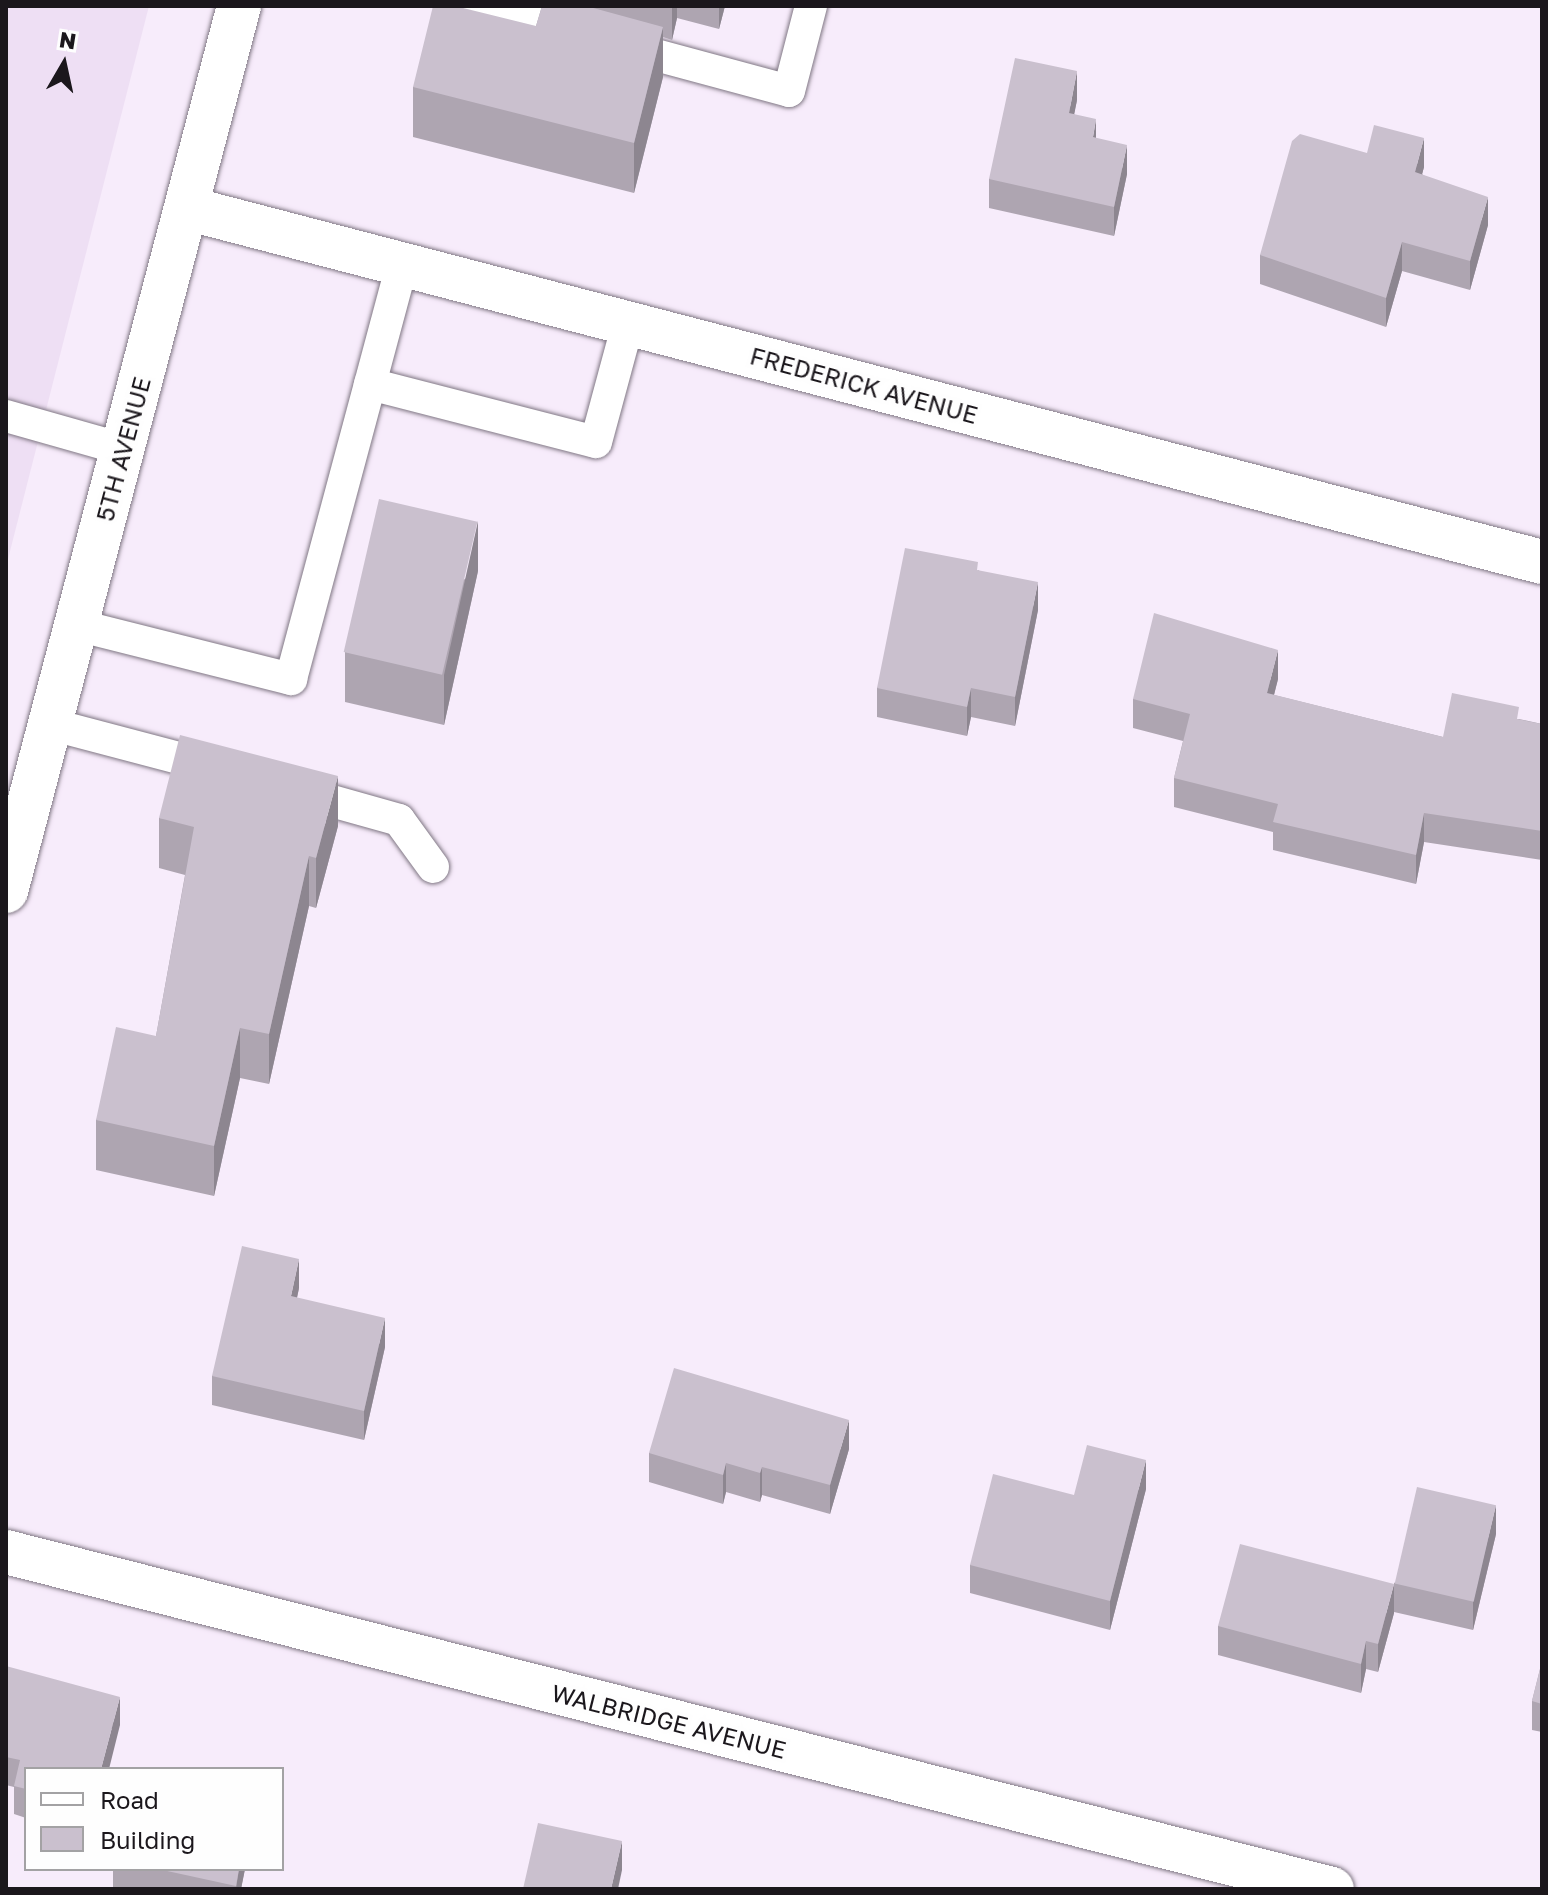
<!DOCTYPE html>
<html>
<head>
<meta charset="utf-8">
<style>
	body { margin:0 }
	#map { position:relative; width:1548px; height:1895px; overflow:hidden; background:#f7ecfb; font-family:"Golos Text",sans-serif }
	div>[style] { position:absolute }
	.built>* { inset:0; background:#eedff4 }
	.roads { filter:drop-shadow(0 0 2px #807784) drop-shadow(0 0 2px #807784) }
	.lane>* { height:32px; margin:-16px; padding:0 16px; transform-origin:16px; border-radius:16px; background:#fff }
	.street>* { height:44px; margin:-22px; padding:0 22px; transform-origin:22px; border-radius:22px; background:#fff }
	.secondary>* { height:44px; margin:-22px; padding:0 22px; transform-origin:22px; border-radius:22px; background:#fff }
	.wall>* { inset:0; background:#aea5b1 }
	.shaded-wall>* { inset:0; background:#8d8690 }
	.building>* { inset:0; background:#cac0ce; transform-origin:0 0 }
	span { translate:-50% -50%; white-space:nowrap; text-align:center; line-height:1.15; -webkit-text-stroke:8px #fefefe; paint-order:stroke }
	.street-label { font-size:24px; color:#1b171c }
	.frame { position:absolute; inset:0; border:8px solid #1b171c; pointer-events:none }
	.legend { position:absolute; left:24px; top:1767px; width:260px; height:104px; box-sizing:border-box; background:#fefefe; border:2px solid #a3a2a4; margin:0; padding:10px 14px; list-style:none; font-size:24px; color:#1b171c }
	.legend li { display:flex; align-items:center; gap:16px; height:40px }
	.legend b { width:40px; border:2px solid #a3a2a4 }
	.north { position:absolute; left:24px; top:24px; width:80px; height:80px; -webkit-text-stroke:6px #fefefe; paint-order:stroke; rotate:9deg; font-size:22px; font-weight:700; line-height:32px; text-align:center; color:#1b171c }
	.north::after { content:''; display:block; margin:auto; width:28px; height:36px; background:#1b171c; clip-path:polygon(50% 0,100% 100%,50% 72%,0 100%) }
</style>
</head>
<body>
<div id="map">
	<div class="built">
		<div style="clip-path:polygon(6px 6px,149px 6px,6px 567px)"></div>
	</div>
	<div class="roads">
		<div class="lane">
			<div style="left:474px;top:6px;width:326px;rotate:15.1deg"></div>
			<div style="left:789px;top:91px;width:88px;rotate:-75.5deg"></div>
			<div style="left:370px;top:384px;width:233px;rotate:14.4deg"></div>
			<div style="left:596px;top:442px;width:123px;rotate:-74.9deg"></div>
			<div style="left:6px;top:416px;width:122px;rotate:15.8deg"></div>
			<div style="left:76px;top:625px;width:222px;rotate:14.1deg"></div>
			<div style="left:291px;top:679px;width:430px;rotate:-75deg"></div>
			<div style="left:50px;top:724px;width:173px;rotate:14.8deg"></div>
			<div style="left:296px;top:791px;width:107px;rotate:15.7deg"></div>
			<div style="left:399px;top:820px;width:58px;rotate:54.1deg"></div>
		</div>
		<div class="street">
			<div style="left:186px;top:208px;width:1401px;rotate:14.63deg"></div>
			<div style="left:6px;top:1552px;width:1368px;rotate:14.26deg"></div>
		</div>
		<div class="secondary">
			<div style="left:6px;top:891px;width:915px;rotate:-75.25deg"></div>
		</div>
	</div>
	<div class="wall">
		<div style="clip-path:polygon(542px 6px,725px 6px,719px 29px,677px 18px,672px 40px,663px 37px,663px 77px,634px 193px,413px 137px,413px 87px,536px 26px)"></div>
		<div style="clip-path:polygon(1077px 100px,1074px 114px,1127px 174px,1114px 236px,989px 208px,989px 179px)"></div>
		<div style="clip-path:polygon(1367px 153px,1424px 167px,1422px 174px,1488px 225px,1470px 290px,1402px 271px,1386px 327px,1260px 284px,1260px 255px)"></div>
		<div style="clip-path:polygon(978px 570px,1038px 610px,1015px 726px,971px 717px,967px 736px,877px 717px,877px 688px)"></div>
		<div style="clip-path:polygon(478px 571px,444px 725px,345px 702px,345px 652px)"></div>
		<div style="clip-path:polygon(1278px 679px,1274px 695px,1443px 737px,1519px 719px,1542px 724px,1542px 860px,1424px 842px,1416px 884px,1273px 850px,1273px 832px,1174px 807px,1174px 778px,1183px 741px,1133px 728px,1133px 699px)"></div>
		<div style="clip-path:polygon(159px 818px,338px 826px,316px 908px,309px 906px,269px 1084px,240px 1078px,214px 1196px,96px 1170px,96px 1120px,156px 1036px,185px 875px,159px 868px)"></div>
		<div style="clip-path:polygon(299px 1288px,297px 1298px,385px 1347px,364px 1440px,212px 1405px,212px 1376px)"></div>
		<div style="clip-path:polygon(849px 1449px,830px 1514px,762px 1495px,760px 1502px,726px 1492px,723px 1504px,649px 1482px,649px 1453px)"></div>
		<div style="clip-path:polygon(1146px 1489px,1110px 1630px,970px 1593px,970px 1565px,1074px 1495px)"></div>
		<div style="clip-path:polygon(1496px 1534px,1473px 1630px,1394px 1612px,1394px 1583px)"></div>
		<div style="clip-path:polygon(1394px 1613px,1378px 1672px,1366px 1669px,1361px 1693px,1218px 1655px,1218px 1626px)"></div>
		<div style="clip-path:polygon(1542px 1661px,1542px 1732px,1532px 1730px,1532px 1701px)"></div>
		<div style="clip-path:polygon(6px 1666px,120px 1725px,26px 1769px,26px 1818px,14px 1814px,14px 1787px,6px 1785px)"></div>
		<div style="clip-path:polygon(113px 1869px,245px 1869px,241px 1889px,120px 1889px,113px 1887px)"></div>
	</div>
	<div class="shaded-wall">
		<div style="clip-path:polygon(672px 6px,677px 6px,677px 18px,672px 40px)"></div>
		<div style="clip-path:polygon(719px 6px,725px 6px,719px 29px)"></div>
		<div style="clip-path:polygon(663px 27px,663px 77px,634px 193px,634px 143px)"></div>
		<div style="clip-path:polygon(1077px 71px,1077px 100px,1069px 141px,1069px 113px)"></div>
		<div style="clip-path:polygon(1096px 119px,1096px 148px,1093px 137px)"></div>
		<div style="clip-path:polygon(1424px 138px,1424px 167px,1415px 201px,1415px 172px)"></div>
		<div style="clip-path:polygon(1127px 145px,1127px 174px,1114px 236px,1114px 207px)"></div>
		<div style="clip-path:polygon(1488px 197px,1488px 225px,1470px 290px,1470px 261px)"></div>
		<div style="clip-path:polygon(1402px 242px,1402px 271px,1386px 327px,1386px 298px)"></div>
		<div style="clip-path:polygon(478px 521px,478px 571px,444px 725px,444px 675px)"></div>
		<div style="clip-path:polygon(1038px 582px,1038px 610px,1015px 726px,1015px 697px)"></div>
		<div style="clip-path:polygon(1278px 650px,1278px 679px,1267px 722px,1267px 693px)"></div>
		<div style="clip-path:polygon(971px 688px,971px 717px,967px 736px,967px 707px)"></div>
		<div style="clip-path:polygon(338px 776px,338px 826px,316px 908px,316px 858px)"></div>
		<div style="clip-path:polygon(1424px 813px,1424px 842px,1416px 884px,1416px 855px)"></div>
		<div style="clip-path:polygon(309px 856px,309px 906px,269px 1084px,269px 1034px)"></div>
		<div style="clip-path:polygon(240px 1028px,240px 1078px,214px 1196px,214px 1146px)"></div>
		<div style="clip-path:polygon(299px 1259px,299px 1288px,291px 1325px,291px 1296px)"></div>
		<div style="clip-path:polygon(385px 1318px,385px 1347px,364px 1440px,364px 1411px)"></div>
		<div style="clip-path:polygon(849px 1420px,849px 1449px,830px 1514px,830px 1485px)"></div>
		<div style="clip-path:polygon(1146px 1460px,1146px 1489px,1110px 1630px,1110px 1601px)"></div>
		<div style="clip-path:polygon(726px 1463px,726px 1492px,723px 1504px,723px 1475px)"></div>
		<div style="clip-path:polygon(762px 1467px,762px 1495px,760px 1502px,760px 1473px)"></div>
		<div style="clip-path:polygon(1496px 1505px,1496px 1534px,1473px 1630px,1473px 1601px)"></div>
		<div style="clip-path:polygon(1394px 1584px,1394px 1613px,1378px 1672px,1378px 1644px)"></div>
		<div style="clip-path:polygon(1366px 1641px,1366px 1669px,1361px 1693px,1361px 1664px)"></div>
		<div style="clip-path:polygon(120px 1697px,120px 1725px,109px 1769px,101px 1769px)"></div>
		<div style="clip-path:polygon(622px 1841px,622px 1870px,618px 1889px,611px 1889px)"></div>
		<div style="clip-path:polygon(239px 1869px,245px 1869px,241px 1889px,236px 1889px)"></div>
	</div>
	<div class="building">
		<div style="clip-path:polygon(433px 6px,455px 6px,536px 26px,542px 6px,586px 6px,663px 27px,634px 143px,413px 87px)"></div>
		<div style="clip-path:polygon(1015px 58px,1077px 71px,1069px 113px,1096px 119px,1093px 137px,1127px 145px,1114px 207px,989px 179px)"></div>
		<div style="clip-path:polygon(1374px 125px,1424px 138px,1415px 172px,1488px 197px,1470px 261px,1402px 242px,1386px 298px,1260px 255px,1292px 141px,1300px 134px,1367px 153px)"></div>
		<div style="left:379px;top:499px;width:101px;height:157px;rotate:13deg"></div>
		<div style="clip-path:polygon(905px 548px,978px 562px,977px 570px,1038px 582px,1015px 697px,971px 688px,967px 707px,877px 688px)"></div>
		<div style="clip-path:polygon(1154px 613px,1278px 650px,1267px 693px,1443px 737px,1452px 693px,1519px 707px,1517px 719px,1542px 724px,1542px 831px,1424px 813px,1416px 855px,1273px 822px,1278px 804px,1174px 778px,1190px 714px,1133px 699px)"></div>
		<div style="clip-path:polygon(180px 735px,338px 776px,316px 858px,309px 856px,269px 1034px,240px 1028px,214px 1146px,96px 1120px,116px 1027px,156px 1036px,194px 827px,159px 818px)"></div>
		<div style="clip-path:polygon(242px 1246px,299px 1259px,291px 1296px,385px 1318px,364px 1411px,212px 1376px)"></div>
		<div style="clip-path:polygon(674px 1368px,849px 1420px,830px 1485px,762px 1467px,760px 1473px,726px 1463px,723px 1475px,649px 1453px)"></div>
		<div style="clip-path:polygon(1087px 1445px,1146px 1460px,1110px 1601px,970px 1565px,993px 1474px,1074px 1495px)"></div>
		<div style="left:1417px;top:1487px;width:81px;height:99px;rotate:13deg"></div>
		<div style="clip-path:polygon(1240px 1544px,1394px 1584px,1378px 1644px,1366px 1641px,1361px 1664px,1218px 1626px)"></div>
		<div style="clip-path:polygon(1542px 1661px,1542px 1704px,1532px 1701px)"></div>
		<div style="clip-path:polygon(6px 1666px,120px 1697px,101px 1769px,26px 1769px,26px 1789px,14px 1786px,20px 1760px,6px 1757px)"></div>
		<div style="clip-path:polygon(538px 1823px,622px 1841px,611px 1889px,523px 1889px)"></div>
		<div style="clip-path:polygon(158px 1869px,239px 1869px,236px 1886px)"></div>
	</div>
	<div class="street-label">
		<span style="left:864px;top:385px;rotate:15deg">FREDERICK AVENUE</span>
		<span style="left:123px;top:449px;rotate:-75deg">5TH AVENUE</span>
		<span style="left:669px;top:1721px;rotate:14deg">WALBRIDGE AVENUE</span>
	</div>
	<div class="frame"></div>
	<ul class="legend">
	<li><b style="height:10px;background:#fff"></b>Road</li>
	<li><b style="height:22px;background:#cac0ce"></b>Building</li>
	</ul>
	<div class="north">N</div>
</div>
</body>
</html>
